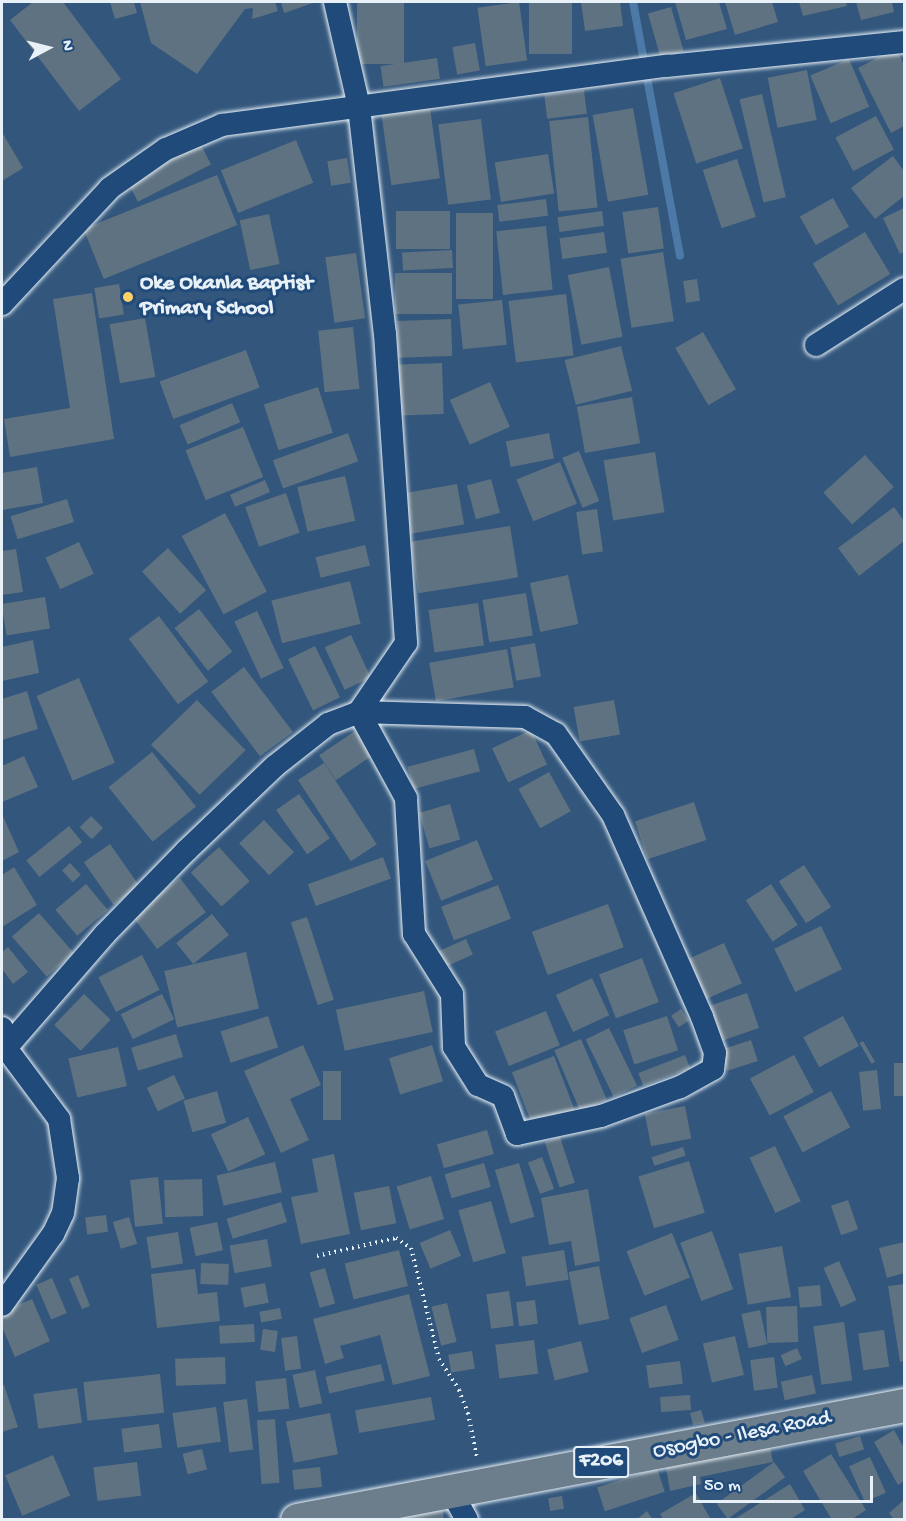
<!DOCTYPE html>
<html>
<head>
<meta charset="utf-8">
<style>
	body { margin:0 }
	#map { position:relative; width:906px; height:1521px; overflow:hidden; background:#32567c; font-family:"Gochi Hand",sans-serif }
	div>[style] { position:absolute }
	.stream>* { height:8px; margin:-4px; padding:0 4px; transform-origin:4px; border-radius:4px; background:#4c79a7 }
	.building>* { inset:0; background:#5f7281; transform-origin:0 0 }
	.path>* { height:4px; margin-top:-2px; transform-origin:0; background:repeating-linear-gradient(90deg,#e8f1f8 0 1.5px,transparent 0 6px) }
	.roads { filter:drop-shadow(0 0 2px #e8f1f8) drop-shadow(0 0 2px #e8f1f8) }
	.minor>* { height:22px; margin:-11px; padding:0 11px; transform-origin:11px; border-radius:11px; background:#1f4a7a }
	.primary>* { height:33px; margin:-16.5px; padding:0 16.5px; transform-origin:16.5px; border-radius:16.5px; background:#6c7d8b }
	.dots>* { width:16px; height:16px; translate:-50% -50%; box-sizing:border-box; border:3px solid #1f4a7a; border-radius:50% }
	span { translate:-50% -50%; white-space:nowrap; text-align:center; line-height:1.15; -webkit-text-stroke:6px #1f4a7a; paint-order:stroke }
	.shield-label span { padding:2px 4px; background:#1f4a7a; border:2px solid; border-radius:4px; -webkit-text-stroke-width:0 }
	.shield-label { font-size:21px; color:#e8f1f8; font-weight:700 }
	.poi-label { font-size:22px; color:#e8f1f8; font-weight:700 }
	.left { translate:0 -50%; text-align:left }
	.street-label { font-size:22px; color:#e8f1f8 }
	.frame { position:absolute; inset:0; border:3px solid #e8f1f8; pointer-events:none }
	.north { position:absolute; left:18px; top:18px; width:60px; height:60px; -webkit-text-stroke:4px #1f4a7a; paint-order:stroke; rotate:83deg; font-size:16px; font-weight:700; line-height:24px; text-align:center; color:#e8f1f8 }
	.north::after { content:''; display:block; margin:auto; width:21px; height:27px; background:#e8f1f8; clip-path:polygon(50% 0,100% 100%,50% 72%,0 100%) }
	.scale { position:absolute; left:693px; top:1476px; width:180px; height:27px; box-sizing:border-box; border:3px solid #e8f1f8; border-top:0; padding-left:8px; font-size:18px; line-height:21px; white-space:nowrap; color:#e8f1f8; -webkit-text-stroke:4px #1f4a7a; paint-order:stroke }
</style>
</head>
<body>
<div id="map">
	<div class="stream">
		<div style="left:633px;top:2px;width:258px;rotate:79.5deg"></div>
	</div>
	<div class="building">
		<div style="clip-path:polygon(33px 2px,63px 2px,121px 79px,79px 111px,10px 20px)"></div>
		<div style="clip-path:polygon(110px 2px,134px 2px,137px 13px,115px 19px)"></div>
		<div style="clip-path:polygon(140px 2px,275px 2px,278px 11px,252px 19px,253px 8px,245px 9px,197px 74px,151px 43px)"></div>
		<div style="clip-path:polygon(281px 2px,316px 2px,284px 13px)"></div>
		<div style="left:357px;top:2px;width:47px;height:62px"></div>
		<div style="left:519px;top:2px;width:59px;height:42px;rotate:82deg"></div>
		<div style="left:529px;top:2px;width:43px;height:52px"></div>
		<div style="clip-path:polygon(581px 2px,620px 2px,623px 26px,585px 31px)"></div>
		<div style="clip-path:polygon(675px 2px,719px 2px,727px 29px,686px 40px)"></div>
		<div style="clip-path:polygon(725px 2px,772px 2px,778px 22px,735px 35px)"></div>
		<div style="clip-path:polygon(799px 2px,846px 2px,847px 6px,803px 16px)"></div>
		<div style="clip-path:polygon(856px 2px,892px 2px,894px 12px,861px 20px)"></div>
		<div style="left:671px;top:7px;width:46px;height:24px;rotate:74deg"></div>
		<div style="left:475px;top:43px;width:28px;height:23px;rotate:80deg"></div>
		<div style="clip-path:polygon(896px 48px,904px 65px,904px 126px,891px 133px,858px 68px)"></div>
		<div style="left:437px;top:58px;width:21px;height:57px;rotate:82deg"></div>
		<div style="left:849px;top:59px;width:52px;height:42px;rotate:67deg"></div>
		<div style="left:807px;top:70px;width:51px;height:40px;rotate:79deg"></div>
		<div style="left:720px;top:78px;width:74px;height:49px;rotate:72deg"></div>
		<div style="left:584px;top:90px;width:24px;height:40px;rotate:83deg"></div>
		<div style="left:762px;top:94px;width:106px;height:23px;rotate:77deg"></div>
		<div style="left:430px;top:108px;width:71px;height:49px;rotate:82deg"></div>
		<div style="left:633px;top:108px;width:88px;height:41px;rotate:80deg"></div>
		<div style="left:876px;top:116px;width:38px;height:46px;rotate:62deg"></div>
		<div style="left:588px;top:117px;width:91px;height:39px;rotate:84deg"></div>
		<div style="left:481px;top:119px;width:81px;height:43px;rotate:83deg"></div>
		<div style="clip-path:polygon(2px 132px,23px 168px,2px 181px)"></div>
		<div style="left:296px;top:140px;width:46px;height:81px;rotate:68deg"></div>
		<div style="left:201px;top:145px;width:22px;height:82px;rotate:63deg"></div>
		<div style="left:548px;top:154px;width:40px;height:54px;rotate:81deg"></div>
		<div style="clip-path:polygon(893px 156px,904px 171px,904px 196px,875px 219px,851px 188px)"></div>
		<div style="left:347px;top:158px;width:25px;height:20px;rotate:81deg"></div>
		<div style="left:737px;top:159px;width:61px;height:36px;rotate:72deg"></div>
		<div style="left:217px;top:175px;width:54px;height:144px;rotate:68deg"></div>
		<div style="left:833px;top:198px;width:33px;height:38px;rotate:61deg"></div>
		<div style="left:546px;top:199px;width:17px;height:49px;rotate:83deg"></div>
		<div style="left:658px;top:207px;width:42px;height:36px;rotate:82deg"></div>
		<div style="clip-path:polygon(904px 208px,904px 252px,900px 254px,883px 218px)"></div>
		<div style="left:450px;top:211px;width:38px;height:54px;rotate:90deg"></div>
		<div style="left:602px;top:211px;width:15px;height:45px;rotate:82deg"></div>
		<div style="left:456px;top:213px;width:37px;height:86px"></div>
		<div style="left:269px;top:214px;width:51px;height:30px;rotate:78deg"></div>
		<div style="left:546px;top:226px;width:64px;height:50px;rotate:84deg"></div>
		<div style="left:604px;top:232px;width:21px;height:45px;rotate:82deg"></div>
		<div style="left:865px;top:232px;width:49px;height:61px;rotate:59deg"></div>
		<div style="left:452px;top:250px;width:18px;height:50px;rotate:87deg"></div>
		<div style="left:663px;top:252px;width:70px;height:43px;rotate:81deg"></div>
		<div style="left:356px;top:253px;width:66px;height:31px;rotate:82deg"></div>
		<div style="left:609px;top:267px;width:71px;height:42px;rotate:79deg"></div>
		<div style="left:395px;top:273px;width:57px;height:41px"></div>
		<div style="left:697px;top:279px;width:22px;height:14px;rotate:82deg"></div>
		<div style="left:119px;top:284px;width:31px;height:25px;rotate:81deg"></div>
		<div style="clip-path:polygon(92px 293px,114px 439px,10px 457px,4px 419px,70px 408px,53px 299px)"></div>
		<div style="left:566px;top:294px;width:62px;height:58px;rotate:83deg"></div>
		<div style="left:502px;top:300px;width:45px;height:44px;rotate:84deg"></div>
		<div style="left:145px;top:318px;width:60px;height:36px;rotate:80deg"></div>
		<div style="left:451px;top:319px;width:37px;height:54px;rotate:88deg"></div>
		<div style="left:353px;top:327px;width:62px;height:35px;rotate:84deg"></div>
		<div style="left:703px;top:332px;width:66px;height:32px;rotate:60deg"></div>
		<div style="left:621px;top:346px;width:46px;height:58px;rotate:76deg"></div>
		<div style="left:246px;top:350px;width:40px;height:92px;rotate:70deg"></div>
		<div style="left:442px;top:363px;width:51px;height:49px;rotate:88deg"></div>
		<div style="left:490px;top:382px;width:49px;height:44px;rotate:66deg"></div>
		<div style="left:318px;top:387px;width:48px;height:57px;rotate:72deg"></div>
		<div style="left:632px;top:397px;width:47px;height:56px;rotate:80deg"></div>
		<div style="left:232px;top:403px;width:21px;height:57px;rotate:67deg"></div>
		<div style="left:243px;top:427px;width:54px;height:62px;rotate:68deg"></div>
		<div style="left:348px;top:433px;width:30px;height:80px;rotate:70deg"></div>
		<div style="left:549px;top:433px;width:26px;height:44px;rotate:79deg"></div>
		<div style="left:579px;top:451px;width:54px;height:18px;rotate:68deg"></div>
		<div style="left:655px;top:452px;width:61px;height:52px;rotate:81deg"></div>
		<div style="left:865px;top:455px;width:43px;height:56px;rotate:48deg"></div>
		<div style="left:560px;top:462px;width:45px;height:47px;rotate:68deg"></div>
		<div style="clip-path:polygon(37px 467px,43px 503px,2px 510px,2px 473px)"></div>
		<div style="left:345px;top:476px;width:46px;height:49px;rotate:77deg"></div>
		<div style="left:491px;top:479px;width:35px;height:25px;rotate:75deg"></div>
		<div style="left:265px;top:480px;width:13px;height:38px;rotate:67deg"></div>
		<div style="left:457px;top:484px;width:41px;height:55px;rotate:80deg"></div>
		<div style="left:286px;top:493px;width:42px;height:43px;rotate:71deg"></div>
		<div style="left:67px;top:499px;width:24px;height:59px;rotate:73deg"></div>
		<div style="clip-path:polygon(894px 507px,904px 521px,904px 541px,859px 576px,838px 548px)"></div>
		<div style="left:597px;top:509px;width:43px;height:21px;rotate:82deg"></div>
		<div style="left:225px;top:513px;width:89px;height:49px;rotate:62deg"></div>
		<div style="left:510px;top:526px;width:52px;height:101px;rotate:81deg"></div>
		<div style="left:79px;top:542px;width:35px;height:37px;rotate:65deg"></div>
		<div style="left:365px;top:545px;width:21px;height:51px;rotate:76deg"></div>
		<div style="left:168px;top:548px;width:57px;height:35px;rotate:48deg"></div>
		<div style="clip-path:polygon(16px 549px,23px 592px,2px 595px,2px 551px)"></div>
		<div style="left:568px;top:575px;width:50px;height:39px;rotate:78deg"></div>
		<div style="left:350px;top:581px;width:44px;height:81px;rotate:76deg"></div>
		<div style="left:526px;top:593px;width:43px;height:44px;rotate:81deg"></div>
		<div style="left:45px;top:597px;width:32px;height:44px;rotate:81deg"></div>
		<div style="left:478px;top:603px;width:43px;height:50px;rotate:82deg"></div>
		<div style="left:199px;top:609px;width:54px;height:31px;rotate:52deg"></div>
		<div style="left:257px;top:611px;width:63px;height:25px;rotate:65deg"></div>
		<div style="left:159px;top:616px;width:82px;height:38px;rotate:53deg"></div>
		<div style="left:351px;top:635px;width:47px;height:29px;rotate:65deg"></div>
		<div style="clip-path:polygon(33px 640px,39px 673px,2px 681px,2px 647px)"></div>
		<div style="left:535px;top:643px;width:34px;height:25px;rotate:80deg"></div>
		<div style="left:315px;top:646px;width:57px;height:30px;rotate:64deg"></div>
		<div style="left:507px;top:649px;width:39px;height:79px;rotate:80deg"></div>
		<div style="left:244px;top:667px;width:81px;height:41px;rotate:53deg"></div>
		<div style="left:79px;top:678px;width:92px;height:46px;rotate:67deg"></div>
		<div style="clip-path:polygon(27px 691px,38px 729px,2px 740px,2px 699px)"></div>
		<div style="left:197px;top:700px;width:70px;height:64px;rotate:46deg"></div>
		<div style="left:614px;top:700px;width:35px;height:41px;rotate:80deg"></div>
		<div style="left:358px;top:729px;width:30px;height:47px;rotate:56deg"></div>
		<div style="left:531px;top:730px;width:38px;height:43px;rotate:65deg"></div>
		<div style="left:474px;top:749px;width:23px;height:69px;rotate:75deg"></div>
		<div style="left:152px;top:752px;width:70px;height:56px;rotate:51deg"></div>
		<div style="clip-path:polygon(24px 756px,38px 787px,2px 802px,2px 766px)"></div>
		<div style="left:324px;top:763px;width:97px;height:31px;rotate:57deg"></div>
		<div style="left:549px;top:772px;width:45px;height:35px;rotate:61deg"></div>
		<div style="left:299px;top:794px;width:54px;height:28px;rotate:55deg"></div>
		<div style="left:694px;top:802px;width:40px;height:62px;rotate:72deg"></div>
		<div style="left:450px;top:804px;width:37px;height:32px;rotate:74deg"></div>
		<div style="clip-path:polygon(2px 814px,19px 852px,2px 861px)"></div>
		<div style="left:91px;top:816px;width:17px;height:16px;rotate:45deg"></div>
		<div style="left:264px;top:820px;width:44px;height:34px;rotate:47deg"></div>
		<div style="left:69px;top:826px;width:21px;height:55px;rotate:51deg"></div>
		<div style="left:477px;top:840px;width:43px;height:56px;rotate:68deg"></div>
		<div style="left:110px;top:844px;width:52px;height:32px;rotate:55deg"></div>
		<div style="left:219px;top:847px;width:46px;height:38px;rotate:48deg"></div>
		<div style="left:383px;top:857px;width:23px;height:80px;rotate:70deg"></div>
		<div style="left:70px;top:863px;width:16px;height:11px;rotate:47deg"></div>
		<div style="left:804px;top:865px;width:50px;height:30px;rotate:57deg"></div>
		<div style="clip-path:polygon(14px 867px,37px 905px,2px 927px,2px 875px)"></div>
		<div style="left:180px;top:878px;width:43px;height:61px;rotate:53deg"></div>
		<div style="left:86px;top:884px;width:34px;height:40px;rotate:50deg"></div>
		<div style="left:771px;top:884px;width:49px;height:30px;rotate:57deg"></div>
		<div style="left:498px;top:885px;width:36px;height:61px;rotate:69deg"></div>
		<div style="left:608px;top:904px;width:46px;height:81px;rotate:70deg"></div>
		<div style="left:39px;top:913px;width:53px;height:36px;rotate:49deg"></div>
		<div style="left:212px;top:914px;width:27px;height:46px;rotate:51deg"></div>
		<div style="left:307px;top:917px;width:87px;height:17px;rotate:72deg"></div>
		<div style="left:821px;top:926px;width:48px;height:52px;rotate:64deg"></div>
		<div style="left:466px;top:939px;width:17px;height:33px;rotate:66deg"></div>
		<div style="left:724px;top:943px;width:44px;height:41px;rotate:66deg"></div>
		<div style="clip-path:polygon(8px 947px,28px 972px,13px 984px,2px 969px,2px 952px)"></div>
		<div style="left:246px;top:952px;width:58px;height:84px;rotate:77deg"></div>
		<div style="left:142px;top:955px;width:39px;height:49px;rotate:63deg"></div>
		<div style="left:642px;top:958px;width:47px;height:46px;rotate:69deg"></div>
		<div style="left:592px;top:978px;width:41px;height:40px;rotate:65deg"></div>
		<div style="left:424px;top:991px;width:42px;height:90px;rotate:78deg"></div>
		<div style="left:747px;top:993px;width:37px;height:40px;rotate:71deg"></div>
		<div style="left:84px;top:994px;width:37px;height:43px;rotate:44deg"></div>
		<div style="left:162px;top:994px;width:28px;height:46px;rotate:64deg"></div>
		<div style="left:681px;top:1009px;width:14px;height:12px;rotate:56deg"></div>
		<div style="left:546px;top:1011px;width:37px;height:55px;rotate:68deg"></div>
		<div style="left:268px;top:1016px;width:33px;height:50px;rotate:72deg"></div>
		<div style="left:667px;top:1016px;width:36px;height:46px;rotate:72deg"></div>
		<div style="left:843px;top:1016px;width:34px;height:45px;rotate:62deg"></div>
		<div style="left:609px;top:1028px;width:64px;height:26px;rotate:64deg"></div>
		<div style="left:176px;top:1034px;width:24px;height:47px;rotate:73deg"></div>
		<div style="left:581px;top:1039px;width:66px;height:29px;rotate:67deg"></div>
		<div style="left:751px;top:1040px;width:22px;height:32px;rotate:72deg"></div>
		<div style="left:863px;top:1041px;width:24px;height:4px;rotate:60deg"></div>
		<div style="clip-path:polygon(303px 1045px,321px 1085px,290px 1099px,309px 1140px,281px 1153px,244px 1071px)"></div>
		<div style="left:432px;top:1045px;width:38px;height:45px;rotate:73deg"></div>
		<div style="left:118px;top:1047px;width:40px;height:51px;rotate:77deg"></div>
		<div style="left:685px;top:1055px;width:14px;height:50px;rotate:69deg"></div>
		<div style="left:794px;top:1055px;width:42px;height:50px;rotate:62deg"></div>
		<div style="left:554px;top:1056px;width:58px;height:45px;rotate:69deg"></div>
		<div style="left:894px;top:1063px;width:10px;height:33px"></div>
		<div style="left:877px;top:1070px;width:39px;height:18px;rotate:84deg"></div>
		<div style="left:323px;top:1071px;width:18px;height:49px"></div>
		<div style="left:174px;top:1075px;width:26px;height:30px;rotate:65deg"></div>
		<div style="left:217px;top:1091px;width:33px;height:35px;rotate:74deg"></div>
		<div style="left:831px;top:1091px;width:41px;height:54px;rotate:62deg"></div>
		<div style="left:685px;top:1106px;width:33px;height:41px;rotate:79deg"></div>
		<div style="left:248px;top:1117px;width:41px;height:41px;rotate:65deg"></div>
		<div style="left:487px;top:1130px;width:25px;height:52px;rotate:74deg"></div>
		<div style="left:560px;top:1137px;width:48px;height:16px;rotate:72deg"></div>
		<div style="left:775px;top:1146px;width:61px;height:28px;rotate:65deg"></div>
		<div style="left:683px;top:1147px;width:9px;height:33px;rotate:72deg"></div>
		<div style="clip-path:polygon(334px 1154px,350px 1234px,301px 1244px,291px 1197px,318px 1192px,312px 1159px)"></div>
		<div style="left:542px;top:1157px;width:34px;height:15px;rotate:69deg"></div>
		<div style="left:689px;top:1161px;width:54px;height:53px;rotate:73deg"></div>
		<div style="left:275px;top:1162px;width:31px;height:60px;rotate:77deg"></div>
		<div style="left:484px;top:1163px;width:25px;height:41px;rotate:74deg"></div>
		<div style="left:519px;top:1163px;width:56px;height:25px;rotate:74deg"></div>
		<div style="left:431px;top:1176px;width:45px;height:36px;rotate:73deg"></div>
		<div style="left:158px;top:1177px;width:47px;height:28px;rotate:84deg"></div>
		<div style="left:202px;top:1179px;width:37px;height:38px;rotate:88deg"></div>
		<div style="left:389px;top:1186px;width:38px;height:36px;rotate:79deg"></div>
		<div style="clip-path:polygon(588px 1189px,600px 1261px,575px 1266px,571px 1241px,549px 1245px,541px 1198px)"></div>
		<div style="left:848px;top:1200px;width:31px;height:18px;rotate:71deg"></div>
		<div style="left:491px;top:1201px;width:54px;height:34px;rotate:74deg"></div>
		<div style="left:281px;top:1202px;width:21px;height:57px;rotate:73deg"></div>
		<div style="left:106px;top:1215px;width:17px;height:21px;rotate:83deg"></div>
		<div style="left:129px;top:1217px;width:28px;height:17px;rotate:73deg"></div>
		<div style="left:217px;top:1222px;width:29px;height:28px;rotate:78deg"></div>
		<div style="left:450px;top:1230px;width:28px;height:33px;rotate:67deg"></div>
		<div style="left:712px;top:1231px;width:62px;height:34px;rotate:70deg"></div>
		<div style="left:178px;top:1232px;width:32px;height:32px;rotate:81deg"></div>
		<div style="left:672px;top:1233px;width:48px;height:49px;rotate:68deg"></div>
		<div style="left:267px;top:1239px;width:28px;height:38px;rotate:80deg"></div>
		<div style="clip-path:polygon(904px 1242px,904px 1273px,887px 1278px,879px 1248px)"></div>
		<div style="left:782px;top:1246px;width:52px;height:44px;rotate:80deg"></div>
		<div style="left:399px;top:1250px;width:37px;height:56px;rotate:76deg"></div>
		<div style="left:564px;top:1250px;width:30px;height:43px;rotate:81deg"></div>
		<div style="left:839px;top:1261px;width:43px;height:17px;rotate:66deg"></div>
		<div style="left:201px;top:1263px;width:28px;height:21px;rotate:2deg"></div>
		<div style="left:599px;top:1266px;width:54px;height:31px;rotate:79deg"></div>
		<div style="left:325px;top:1268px;width:37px;height:16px;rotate:74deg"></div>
		<div style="clip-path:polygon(195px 1269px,198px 1294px,217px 1292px,220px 1321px,157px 1328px,151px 1274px)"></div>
		<div style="clip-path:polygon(78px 1275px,90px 1306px,82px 1309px,69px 1279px)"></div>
		<div style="left:52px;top:1278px;width:38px;height:17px;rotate:67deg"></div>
		<div style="left:265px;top:1283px;width:20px;height:25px;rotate:79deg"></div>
		<div style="clip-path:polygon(904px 1284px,904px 1361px,900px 1362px,888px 1286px)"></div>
		<div style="left:820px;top:1285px;width:21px;height:22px;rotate:85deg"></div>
		<div style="left:509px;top:1291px;width:35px;height:23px;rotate:82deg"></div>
		<div style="clip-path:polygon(409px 1294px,430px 1376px,393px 1385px,380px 1335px,340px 1346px,344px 1358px,325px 1364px,313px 1319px)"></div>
		<div style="clip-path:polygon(32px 1299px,50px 1341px,15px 1357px,2px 1327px,2px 1312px)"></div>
		<div style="left:535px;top:1300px;width:24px;height:19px;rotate:83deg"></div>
		<div style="left:447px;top:1303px;width:40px;height:16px;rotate:76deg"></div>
		<div style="left:666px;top:1305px;width:37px;height:39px;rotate:70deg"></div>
		<div style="left:797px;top:1306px;width:36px;height:31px;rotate:88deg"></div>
		<div style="left:280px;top:1308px;width:11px;height:21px;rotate:80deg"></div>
		<div style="left:760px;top:1310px;width:35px;height:19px;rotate:78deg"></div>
		<div style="left:844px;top:1322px;width:59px;height:31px;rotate:82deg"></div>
		<div style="left:254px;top:1324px;width:18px;height:35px;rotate:87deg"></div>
		<div style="left:263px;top:1329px;width:15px;height:21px;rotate:8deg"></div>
		<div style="left:884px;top:1330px;width:37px;height:26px;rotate:82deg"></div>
		<div style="left:297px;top:1336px;width:33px;height:16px;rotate:83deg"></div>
		<div style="left:735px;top:1336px;width:40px;height:33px;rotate:77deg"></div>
		<div style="left:534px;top:1340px;width:34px;height:39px;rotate:83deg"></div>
		<div style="left:581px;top:1341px;width:32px;height:35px;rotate:76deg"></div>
		<div style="left:797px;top:1348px;width:12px;height:18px;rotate:66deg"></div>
		<div style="left:472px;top:1351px;width:18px;height:24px;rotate:81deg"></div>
		<div style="left:225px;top:1357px;width:27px;height:50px;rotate:88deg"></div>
		<div style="left:774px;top:1357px;width:31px;height:24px;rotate:83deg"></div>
		<div style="left:680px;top:1361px;width:23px;height:34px;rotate:83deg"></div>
		<div style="left:381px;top:1364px;width:17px;height:57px;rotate:77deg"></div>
		<div style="left:315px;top:1370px;width:34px;height:23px;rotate:78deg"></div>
		<div style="left:160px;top:1374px;width:39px;height:77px;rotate:84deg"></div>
		<div style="left:812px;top:1375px;width:19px;height:32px;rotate:78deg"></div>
		<div style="left:286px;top:1378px;width:31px;height:31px;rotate:84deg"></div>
		<div style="clip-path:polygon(4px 1385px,18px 1427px,2px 1432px,2px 1386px)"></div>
		<div style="left:77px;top:1388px;width:35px;height:44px;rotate:82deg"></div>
		<div style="left:690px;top:1395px;width:15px;height:30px;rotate:86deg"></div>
		<div style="left:431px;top:1397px;width:23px;height:77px;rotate:80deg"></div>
		<div style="left:247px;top:1399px;width:51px;height:24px;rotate:83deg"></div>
		<div style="left:216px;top:1407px;width:35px;height:44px;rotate:82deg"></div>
		<div style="clip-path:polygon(701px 1410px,705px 1423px,693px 1425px,690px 1413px)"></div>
		<div style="left:330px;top:1413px;width:42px;height:45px;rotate:79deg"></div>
		<div style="left:275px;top:1419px;width:64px;height:18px;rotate:86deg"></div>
		<div style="left:159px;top:1424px;width:24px;height:38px;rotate:83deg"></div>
		<div style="clip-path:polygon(894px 1430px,904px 1448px,904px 1481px,898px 1485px,874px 1442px)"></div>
		<div style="left:860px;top:1436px;width:14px;height:26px;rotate:73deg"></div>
		<div style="clip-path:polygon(769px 1442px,773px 1462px,700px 1477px,701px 1484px,670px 1491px,665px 1462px)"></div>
		<div style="left:202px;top:1449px;width:21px;height:20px;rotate:76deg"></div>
		<div style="clip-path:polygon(831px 1454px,866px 1510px,851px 1520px,832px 1520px,803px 1471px)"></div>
		<div style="left:53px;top:1455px;width:44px;height:52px;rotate:67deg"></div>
		<div style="left:870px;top:1457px;width:39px;height:23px;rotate:66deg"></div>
		<div style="left:137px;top:1462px;width:34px;height:44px;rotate:83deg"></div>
		<div style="left:774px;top:1462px;width:19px;height:71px;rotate:54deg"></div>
		<div style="left:320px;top:1467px;width:20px;height:28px;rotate:84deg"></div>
		<div style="left:657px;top:1468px;width:25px;height:63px;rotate:72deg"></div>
		<div style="clip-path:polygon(790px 1484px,805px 1510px,789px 1520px,733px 1520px)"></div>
		<div style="clip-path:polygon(696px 1493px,711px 1520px,664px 1520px,660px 1514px)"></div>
		<div style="left:562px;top:1496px;width:13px;height:14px;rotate:81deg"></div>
		<div style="clip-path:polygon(904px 1500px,904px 1520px,894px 1520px,889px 1513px)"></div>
		<div style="clip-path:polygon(442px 1507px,444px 1520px,400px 1520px,399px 1514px)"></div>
		<div style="clip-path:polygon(647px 1511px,653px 1520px,636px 1520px)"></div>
	</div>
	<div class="path">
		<div style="left:317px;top:1256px;width:81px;rotate:-12.8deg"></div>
		<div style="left:396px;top:1238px;width:18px;rotate:34deg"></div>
		<div style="left:411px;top:1248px;width:114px;rotate:75.8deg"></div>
		<div style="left:439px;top:1359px;width:37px;rotate:57deg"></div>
		<div style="left:459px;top:1390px;width:25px;rotate:69deg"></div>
		<div style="left:468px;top:1413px;width:46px;rotate:78.7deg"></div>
	</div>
	<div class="roads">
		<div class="minor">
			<div style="left:335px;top:2px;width:108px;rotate:77.1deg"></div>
			<div style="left:359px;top:107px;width:228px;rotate:83.5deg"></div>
			<div style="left:385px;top:334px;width:310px;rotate:86.1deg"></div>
			<div style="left:406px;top:643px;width:83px;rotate:124.3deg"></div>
			<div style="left:2px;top:304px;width:158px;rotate:-47deg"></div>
			<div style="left:110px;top:188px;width:68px;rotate:-34.9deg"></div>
			<div style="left:166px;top:149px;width:61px;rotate:-23.2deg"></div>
			<div style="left:222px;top:125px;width:449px;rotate:-7.6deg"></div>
			<div style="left:667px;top:66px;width:238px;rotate:-5.8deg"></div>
			<div style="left:816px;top:345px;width:104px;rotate:-32.5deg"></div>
			<div style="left:2px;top:1028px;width:20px;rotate:79deg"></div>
			<div style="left:6px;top:1048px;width:89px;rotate:53.3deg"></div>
			<div style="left:59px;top:1119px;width:60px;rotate:81.3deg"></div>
			<div style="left:68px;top:1178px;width:35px;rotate:98deg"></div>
			<div style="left:63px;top:1213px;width:23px;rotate:115deg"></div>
			<div style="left:53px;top:1234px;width:87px;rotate:125.7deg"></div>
			<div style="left:6px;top:1048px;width:151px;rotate:-49deg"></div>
			<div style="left:105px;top:934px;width:116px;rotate:-45.7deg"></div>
			<div style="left:186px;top:851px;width:123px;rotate:-43.7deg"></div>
			<div style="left:275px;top:766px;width:68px;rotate:-38.4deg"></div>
			<div style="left:328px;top:724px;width:33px;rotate:-21deg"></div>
			<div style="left:359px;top:712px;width:166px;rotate:1.7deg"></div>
			<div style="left:525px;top:717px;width:35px;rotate:29deg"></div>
			<div style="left:556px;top:734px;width:99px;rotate:54.9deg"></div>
			<div style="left:613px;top:815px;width:221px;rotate:66.2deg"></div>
			<div style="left:702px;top:1017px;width:38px;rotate:70deg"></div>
			<div style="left:715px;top:1053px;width:16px;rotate:97deg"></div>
			<div style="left:713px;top:1069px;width:38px;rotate:151deg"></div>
			<div style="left:680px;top:1087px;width:84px;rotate:159.8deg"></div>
			<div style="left:601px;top:1116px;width:86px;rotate:167.9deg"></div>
			<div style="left:517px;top:1134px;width:40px;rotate:-110.2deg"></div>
			<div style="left:503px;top:1096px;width:27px;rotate:-156deg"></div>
			<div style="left:478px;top:1085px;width:45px;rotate:-122.3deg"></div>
			<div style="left:454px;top:1047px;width:53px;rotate:-92.2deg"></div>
			<div style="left:452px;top:994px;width:71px;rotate:-122.3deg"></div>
			<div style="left:414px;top:934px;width:136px;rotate:-93.4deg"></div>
			<div style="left:406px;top:798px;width:98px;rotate:-118.7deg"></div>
			<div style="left:451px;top:1491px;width:33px;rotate:61deg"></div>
		</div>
		<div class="primary">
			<div style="left:297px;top:1520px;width:618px;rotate:-10.73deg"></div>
		</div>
	</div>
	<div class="dots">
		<div style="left:128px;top:297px;background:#ffd166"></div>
	</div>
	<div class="shield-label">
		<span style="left:601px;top:1462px">F206</span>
	</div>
	<div class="poi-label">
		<span class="left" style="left:140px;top:297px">Oke Okanla Baptist<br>Primary School</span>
	</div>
	<div class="street-label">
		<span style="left:742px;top:1436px;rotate:-11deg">Osogbo - Ilesa Road</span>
	</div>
	<div class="frame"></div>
	<div class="north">N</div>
	<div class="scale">50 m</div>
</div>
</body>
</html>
